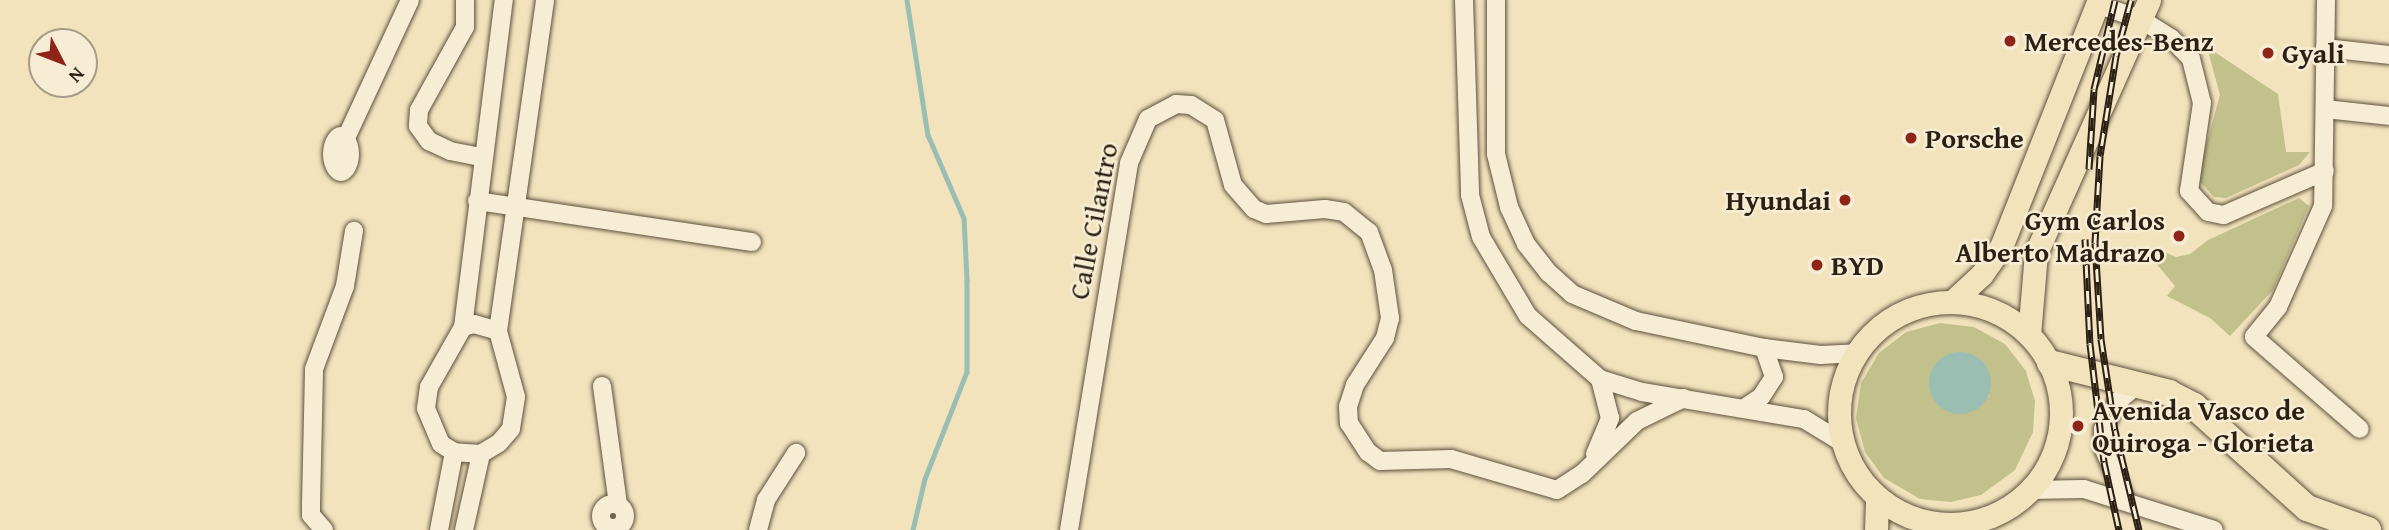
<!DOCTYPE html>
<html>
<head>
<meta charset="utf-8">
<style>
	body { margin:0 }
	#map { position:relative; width:2389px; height:530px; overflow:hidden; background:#f2e3bd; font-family:"Gentium Book Plus",serif }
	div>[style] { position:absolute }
	.green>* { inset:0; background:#c2c18c }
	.water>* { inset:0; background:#9bbeb2 }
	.round { border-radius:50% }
	.stream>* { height:4.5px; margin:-2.25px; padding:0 2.25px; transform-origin:2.25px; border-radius:2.25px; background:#9bbeb2 }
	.roads { filter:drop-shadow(0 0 2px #5e503e) drop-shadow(0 0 2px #5e503e) }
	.minor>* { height:18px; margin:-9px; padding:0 9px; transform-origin:9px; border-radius:9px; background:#f7edd4 }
	.minor>.ring { margin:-9px; padding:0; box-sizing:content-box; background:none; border:18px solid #f7edd4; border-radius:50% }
	.major>* { height:23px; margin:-11.5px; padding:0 11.5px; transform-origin:11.5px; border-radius:11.5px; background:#f2e3bd }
	.major>.ring { margin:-11.5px; padding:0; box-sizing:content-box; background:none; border:23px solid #f2e3bd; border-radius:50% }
	.highway>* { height:26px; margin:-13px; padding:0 13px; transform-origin:13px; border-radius:13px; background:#f2e3bd }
	.rail>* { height:7px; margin-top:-3.5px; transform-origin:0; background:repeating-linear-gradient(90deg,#f7edd4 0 13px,#2c1f13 0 26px); box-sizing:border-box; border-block:2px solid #2c1f13 }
	.dots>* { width:19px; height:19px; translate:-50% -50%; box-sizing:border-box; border:4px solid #f7edd4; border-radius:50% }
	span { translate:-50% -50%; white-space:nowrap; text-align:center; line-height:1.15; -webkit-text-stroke:5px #f7edd4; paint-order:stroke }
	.poi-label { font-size:28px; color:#2c1f13; font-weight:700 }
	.left { translate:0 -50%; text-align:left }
	.right { translate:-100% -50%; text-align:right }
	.street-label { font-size:28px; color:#2c1f13 }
	.north { position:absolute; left:28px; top:28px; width:70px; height:70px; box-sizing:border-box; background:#f7edd4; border:2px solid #a69b87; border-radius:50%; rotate:132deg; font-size:19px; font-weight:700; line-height:28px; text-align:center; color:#2c1f13 }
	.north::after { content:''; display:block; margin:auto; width:24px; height:32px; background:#8f2418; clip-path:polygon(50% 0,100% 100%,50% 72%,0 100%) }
</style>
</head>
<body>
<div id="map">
	<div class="green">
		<div style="clip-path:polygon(2207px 47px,2278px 94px,2286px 152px,2310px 152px,2299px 165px,2226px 198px,2214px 197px,2200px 182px,2199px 171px,2220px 95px)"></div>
		<div style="clip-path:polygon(2299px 198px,2309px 206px,2273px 290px,2230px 336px,2210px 318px,2167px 296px,2175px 286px,2155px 262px,2162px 251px,2176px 257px,2190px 254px,2208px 240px)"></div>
		<div style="clip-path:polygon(evenodd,1940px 323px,1974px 327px,2005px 344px,2026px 371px,2035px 401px,2033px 432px,2015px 470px,1981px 495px,1951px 502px,1920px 499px,1884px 478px,1865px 452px,1856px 418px,1861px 383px,1879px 353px,1906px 332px,1940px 323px,1958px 353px,1977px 357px,1989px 395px,1978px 408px,1953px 413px,1932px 396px,1930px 377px,1940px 360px,1958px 353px)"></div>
	</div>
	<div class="water">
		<div class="round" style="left:1929px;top:352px;width:62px;height:62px"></div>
	</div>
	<div class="stream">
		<div style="left:907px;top:0;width:137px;rotate:81.2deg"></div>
		<div style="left:928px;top:135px;width:90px;rotate:66.6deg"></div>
		<div style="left:964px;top:218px;width:62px;rotate:87.2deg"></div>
		<div style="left:967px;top:280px;width:92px;rotate:90deg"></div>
		<div style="left:967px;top:372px;width:115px;rotate:111.4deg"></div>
		<div style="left:925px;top:479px;width:52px;rotate:103.2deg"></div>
	</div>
	<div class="roads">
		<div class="minor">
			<div style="left:465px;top:0;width:27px;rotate:90deg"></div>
			<div style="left:465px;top:27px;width:95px;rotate:119deg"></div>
			<div style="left:419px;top:110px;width:16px;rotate:94deg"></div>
			<div style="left:418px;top:126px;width:19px;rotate:54deg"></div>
			<div style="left:429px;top:141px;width:23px;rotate:25deg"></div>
			<div style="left:450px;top:151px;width:33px;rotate:11deg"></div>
			<div style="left:1464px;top:0;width:195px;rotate:88.2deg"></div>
			<div style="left:1470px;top:195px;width:43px;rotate:75.3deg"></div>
			<div style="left:1481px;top:237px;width:92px;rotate:59.3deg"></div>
			<div style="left:1528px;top:316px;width:96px;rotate:41.2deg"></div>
			<div style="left:1600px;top:379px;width:44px;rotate:17.2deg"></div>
			<div style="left:1642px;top:392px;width:164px;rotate:9.5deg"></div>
			<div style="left:1804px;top:419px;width:46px;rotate:31.6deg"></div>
			<div style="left:1496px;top:0;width:154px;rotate:90deg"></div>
			<div style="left:1496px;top:154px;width:55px;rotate:76.2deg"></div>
			<div style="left:1509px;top:207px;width:41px;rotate:65.3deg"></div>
			<div style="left:1526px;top:244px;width:37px;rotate:52deg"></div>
			<div style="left:1549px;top:273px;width:31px;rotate:42deg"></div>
			<div style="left:1572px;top:294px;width:69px;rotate:22.9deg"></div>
			<div style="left:1636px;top:321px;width:131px;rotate:11.9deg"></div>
			<div style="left:1764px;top:348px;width:57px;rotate:7deg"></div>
			<div style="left:1821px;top:355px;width:36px;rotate:-3deg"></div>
			<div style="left:2326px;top:0;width:206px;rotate:90.8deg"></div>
			<div style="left:2323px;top:206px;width:111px;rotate:114deg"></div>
			<div style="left:2278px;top:307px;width:38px;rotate:129deg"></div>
			<div style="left:2254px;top:337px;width:140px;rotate:41deg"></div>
			<div style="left:2097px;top:4px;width:48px;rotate:19.6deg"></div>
			<div style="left:2142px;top:20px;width:34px;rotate:32deg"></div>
			<div style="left:2171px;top:38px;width:29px;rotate:46deg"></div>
			<div style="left:2191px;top:59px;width:45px;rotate:76deg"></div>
			<div style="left:2202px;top:103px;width:89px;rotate:98.4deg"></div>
			<div style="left:2189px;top:191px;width:28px;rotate:48deg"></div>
			<div style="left:2208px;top:212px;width:16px;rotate:11deg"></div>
			<div style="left:2224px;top:215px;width:110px;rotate:-23.5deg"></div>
			<div style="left:2325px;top:48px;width:64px;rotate:6.2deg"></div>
			<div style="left:2325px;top:109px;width:64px;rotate:6.2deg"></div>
			<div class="ring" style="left:332px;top:136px;width:-2px;height:-2px"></div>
			<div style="left:346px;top:138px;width:152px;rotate:-65.1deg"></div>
			<div style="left:477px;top:201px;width:278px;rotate:8.5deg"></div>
			<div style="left:463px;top:327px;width:11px;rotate:-15deg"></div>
			<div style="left:474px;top:324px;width:25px;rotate:16deg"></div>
			<div style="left:498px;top:331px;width:68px;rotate:74.7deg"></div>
			<div style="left:516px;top:397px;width:32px;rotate:99deg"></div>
			<div style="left:511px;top:429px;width:18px;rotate:131deg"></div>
			<div style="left:499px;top:443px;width:21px;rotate:149deg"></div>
			<div style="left:481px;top:454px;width:27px;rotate:-176deg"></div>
			<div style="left:454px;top:452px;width:15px;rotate:-148deg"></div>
			<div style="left:441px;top:444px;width:39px;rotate:-113deg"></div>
			<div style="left:426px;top:408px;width:21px;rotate:-82deg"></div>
			<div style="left:429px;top:387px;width:69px;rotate:-60.5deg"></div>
			<div style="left:463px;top:327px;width:330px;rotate:-82.9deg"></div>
			<div style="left:498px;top:331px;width:334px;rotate:-81.9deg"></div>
			<div style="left:602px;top:386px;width:119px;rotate:82.3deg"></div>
			<div style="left:1746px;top:407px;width:18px;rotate:-34deg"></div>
			<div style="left:1761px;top:397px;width:24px;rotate:-57deg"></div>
			<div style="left:1774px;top:377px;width:31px;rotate:-109deg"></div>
			<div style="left:1595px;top:454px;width:39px;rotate:-67deg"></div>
			<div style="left:1610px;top:418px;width:40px;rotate:-104.4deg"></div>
			<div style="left:2029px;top:490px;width:55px;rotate:-1deg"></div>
			<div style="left:2084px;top:489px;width:136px;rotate:17.5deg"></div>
			<div style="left:2125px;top:499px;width:56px;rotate:-112.9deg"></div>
			<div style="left:2103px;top:447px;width:18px;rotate:-90deg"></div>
			<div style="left:2103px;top:429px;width:32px;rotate:-62deg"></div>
			<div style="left:2118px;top:401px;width:25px;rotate:-40deg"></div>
			<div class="ring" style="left:601px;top:504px;width:6px;height:6px"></div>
			<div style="left:324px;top:530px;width:20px;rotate:-131deg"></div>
			<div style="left:311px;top:515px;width:11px;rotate:-90deg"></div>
			<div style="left:311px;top:504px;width:135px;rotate:-88.7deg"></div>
			<div style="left:314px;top:369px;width:89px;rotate:-69.5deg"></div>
			<div style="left:345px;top:286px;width:56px;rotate:-80.7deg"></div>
			<div style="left:439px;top:530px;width:79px;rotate:-79.1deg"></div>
			<div style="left:464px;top:530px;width:78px;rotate:-77.4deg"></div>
			<div style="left:758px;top:530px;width:31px;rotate:-75deg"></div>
			<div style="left:766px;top:500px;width:56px;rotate:-57.4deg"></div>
			<div style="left:1069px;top:530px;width:372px;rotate:-80.7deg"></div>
			<div style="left:1129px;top:163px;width:48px;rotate:-66.6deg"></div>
			<div style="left:1148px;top:119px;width:32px;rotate:-28deg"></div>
			<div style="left:1176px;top:104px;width:15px;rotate:4deg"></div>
			<div style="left:1191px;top:105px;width:28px;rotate:32deg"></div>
			<div style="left:1215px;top:120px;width:67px;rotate:74.5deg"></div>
			<div style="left:1233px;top:185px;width:32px;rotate:49deg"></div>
			<div style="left:1254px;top:209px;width:13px;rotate:23deg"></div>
			<div style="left:1266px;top:214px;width:59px;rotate:-4.8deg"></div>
			<div style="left:1325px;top:209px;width:19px;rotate:9deg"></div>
			<div style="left:1344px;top:212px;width:32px;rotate:39deg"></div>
			<div style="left:1369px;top:232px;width:40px;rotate:69.8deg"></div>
			<div style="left:1383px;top:270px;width:49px;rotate:81.7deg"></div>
			<div style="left:1390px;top:318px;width:21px;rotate:104deg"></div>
			<div style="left:1385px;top:338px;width:56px;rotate:122.6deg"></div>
			<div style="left:1355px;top:385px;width:22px;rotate:108deg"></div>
			<div style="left:1348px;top:406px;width:17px;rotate:87deg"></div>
			<div style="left:1349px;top:423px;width:35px;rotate:57deg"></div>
			<div style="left:1368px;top:452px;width:15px;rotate:37deg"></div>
			<div style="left:1380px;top:461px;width:71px;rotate:-1.6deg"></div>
			<div style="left:1451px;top:459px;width:110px;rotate:16.3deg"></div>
			<div style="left:1557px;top:490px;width:30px;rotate:-33deg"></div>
			<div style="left:1582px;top:474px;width:76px;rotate:-43.9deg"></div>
			<div style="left:1637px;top:421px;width:52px;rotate:-26.1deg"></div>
		</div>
		<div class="major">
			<div style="left:1952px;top:302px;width:41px;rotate:-43deg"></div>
			<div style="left:1982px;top:274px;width:33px;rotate:-55deg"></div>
			<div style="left:2001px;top:247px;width:266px;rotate:-68.4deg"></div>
			<div class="ring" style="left:1839px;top:302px;width:199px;height:199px"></div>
			<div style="left:2029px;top:335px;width:82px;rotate:-85.1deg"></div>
			<div style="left:2036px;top:253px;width:277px;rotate:-65.9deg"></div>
			<div style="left:1876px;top:530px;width:32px;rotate:-88deg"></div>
		</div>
		<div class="highway">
			<div style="left:2050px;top:363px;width:123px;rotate:14.1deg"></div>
			<div style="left:2169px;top:393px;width:28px;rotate:27deg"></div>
			<div style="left:2194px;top:406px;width:152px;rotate:42.1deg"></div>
			<div style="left:2307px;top:508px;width:65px;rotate:19.8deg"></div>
		</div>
	</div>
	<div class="rail">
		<div style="left:2131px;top:0;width:58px;rotate:105deg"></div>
		<div style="left:2116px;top:56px;width:101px;rotate:99.1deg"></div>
		<div style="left:2100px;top:156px;width:87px;rotate:93.3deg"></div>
		<div style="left:2095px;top:243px;width:96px;rotate:86.4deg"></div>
		<div style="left:2101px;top:339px;width:92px;rotate:81.3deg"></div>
		<div style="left:2115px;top:430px;width:103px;rotate:76.5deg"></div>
		<div style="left:2089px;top:169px;width:80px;rotate:-86.4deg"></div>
		<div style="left:2094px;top:89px;width:91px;rotate:-76.7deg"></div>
		<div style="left:2085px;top:239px;width:105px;rotate:87.3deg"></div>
		<div style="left:2090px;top:344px;width:119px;rotate:83.2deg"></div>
		<div style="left:2104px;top:462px;width:70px;rotate:77.6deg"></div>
	</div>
	<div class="dots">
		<div style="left:2010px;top:41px;background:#8f2418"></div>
		<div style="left:2268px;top:53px;background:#8f2418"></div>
		<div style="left:1911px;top:138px;background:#8f2418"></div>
		<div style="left:1845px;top:200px;background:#8f2418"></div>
		<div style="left:2179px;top:236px;background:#8f2418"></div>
		<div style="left:1817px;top:265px;background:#8f2418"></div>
		<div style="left:2078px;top:426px;background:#8f2418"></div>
	</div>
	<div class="poi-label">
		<span class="left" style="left:2024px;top:41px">Mercedes-Benz</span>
		<span class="left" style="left:2282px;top:53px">Gyali</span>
		<span class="left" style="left:1925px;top:138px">Porsche</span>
		<span class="right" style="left:1831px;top:200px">Hyundai</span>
		<span class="right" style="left:2165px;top:236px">Gym Carlos<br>Alberto Madrazo</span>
		<span class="left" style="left:1831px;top:265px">BYD</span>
		<span class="left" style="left:2092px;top:426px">Avenida Vasco de<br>Quiroga - Glorieta</span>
	</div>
	<div class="street-label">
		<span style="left:1093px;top:221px;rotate:-79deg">Calle Cilantro</span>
	</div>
	<div class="north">N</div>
</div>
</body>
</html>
